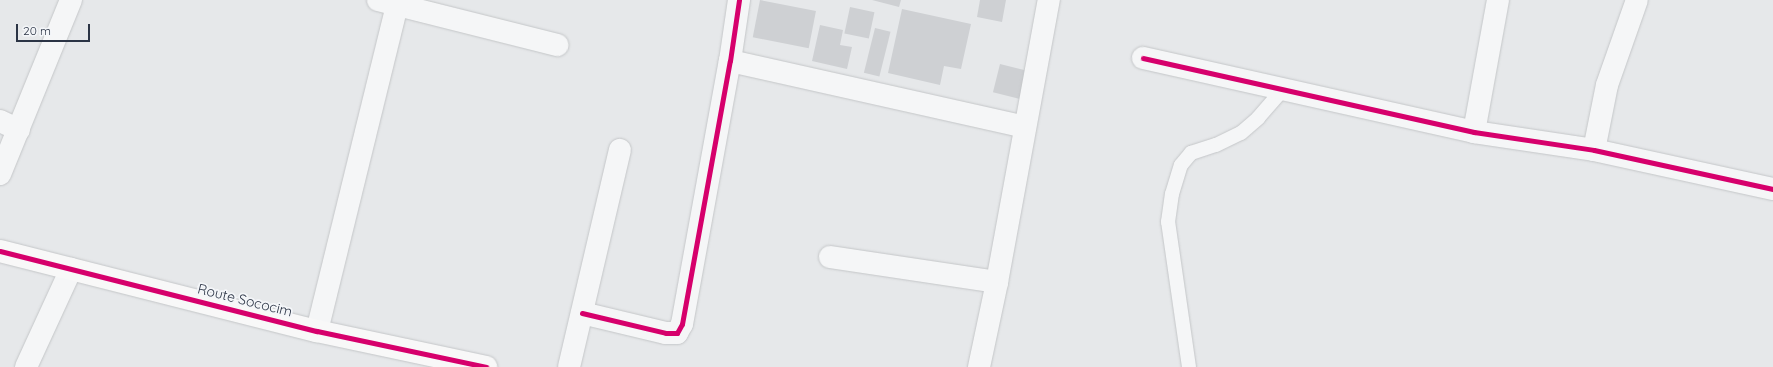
<!DOCTYPE html>
<html>
<head>
<meta charset="utf-8">
<style>
	body { margin:0 }
	#map { position:relative; width:1773px; height:367px; overflow:hidden; background:#e6e8ea; font-family:Quicksand,sans-serif }
	div>[style] { position:absolute }
	.building>* { inset:0; background:#ced0d3; transform-origin:0 0 }
	.roads { filter:drop-shadow(0 0 1px #c4c6c8) drop-shadow(0 0 1px #c4c6c8) }
	.lane>* { height:14px; margin:-7px; padding:0 7px; transform-origin:7px; border-radius:7px; background:#f5f6f7 }
	.street>* { height:22px; margin:-11px; padding:0 11px; transform-origin:11px; border-radius:11px; background:#f5f6f7 }
	.secondary>* { height:22px; margin:-11px; padding:0 11px; transform-origin:11px; border-radius:11px; background:#f8f8f8 }
	.cycleway>* { height:5px; margin:-2.5px; padding:0 2.5px; transform-origin:2.5px; border-radius:2.5px; background:#d6006c }
	span { translate:-50% -50%; white-space:nowrap; text-align:center; line-height:1.15; -webkit-text-stroke:3.5px #f4f6f9; paint-order:stroke }
	.street-label { font-size:14px; color:#2b3445 }
	.scale { position:absolute; left:16px; top:24px; width:74px; height:18px; box-sizing:border-box; border:2px solid #2b3445; border-top:0; padding-left:5px; font-size:12px; line-height:14px; white-space:nowrap; color:#2b3445; -webkit-text-stroke:3px #f4f6f9; paint-order:stroke }
</style>
</head>
<body>
<div id="map">
	<div class="building">
		<div style="left:760px;top:0;width:57px;height:38px;rotate:11deg"></div>
		<div style="clip-path:polygon(872px 0,901px 0,899px 7px)"></div>
		<div style="clip-path:polygon(980px 0,1006px 0,1002px 22px,977px 17px)"></div>
		<div style="left:850px;top:7px;width:25px;height:27px;rotate:12deg"></div>
		<div style="clip-path:polygon(902px 9px,971px 24px,961px 69px,944px 66px,940px 85px,888px 73px)"></div>
		<div style="clip-path:polygon(820px 25px,843px 30px,840px 45px,852px 47px,847px 69px,812px 61px)"></div>
		<div style="left:875px;top:28px;width:16px;height:46px;rotate:14deg"></div>
		<div style="left:1000px;top:64px;width:30px;height:29px;rotate:14deg"></div>
	</div>
	<div class="roads">
		<div class="lane">
			<div style="left:1189px;top:367px;width:147px;rotate:-98.2deg"></div>
			<div style="left:1168px;top:222px;width:28px;rotate:-82deg"></div>
			<div style="left:1172px;top:194px;width:30px;rotate:-73deg"></div>
			<div style="left:1181px;top:165px;width:16px;rotate:-50deg"></div>
			<div style="left:1191px;top:153px;width:26px;rotate:-18deg"></div>
			<div style="left:1216px;top:145px;width:28px;rotate:-26deg"></div>
			<div style="left:1241px;top:133px;width:23px;rotate:-41deg"></div>
			<div style="left:1258px;top:118px;width:38px;rotate:-49deg"></div>
		</div>
		<div class="street">
			<div style="left:378px;top:0;width:185px;rotate:14.1deg"></div>
			<div style="left:1143px;top:58px;width:339px;rotate:12.6deg"></div>
			<div style="left:1474px;top:132px;width:121px;rotate:8.5deg"></div>
			<div style="left:1594px;top:150px;width:183px;rotate:12.3deg"></div>
			<div style="left:730px;top:61px;width:302px;rotate:12.6deg"></div>
			<div style="left:0;top:121px;width:21px;rotate:25deg"></div>
			<div style="left:1474px;top:132px;width:134px;rotate:-79.7deg"></div>
			<div style="left:1594px;top:150px;width:66px;rotate:-78.7deg"></div>
			<div style="left:1607px;top:85px;width:90px;rotate:-70.6deg"></div>
			<div style="left:0;top:174px;width:188px;rotate:-67.8deg"></div>
			<div style="left:830px;top:257px;width:169px;rotate:8.5deg"></div>
			<div style="left:582px;top:313px;width:86px;rotate:13.4deg"></div>
			<div style="left:666px;top:333px;width:11px"></div>
			<div style="left:677px;top:333px;width:10px;rotate:-61deg"></div>
			<div style="left:682px;top:324px;width:267px;rotate:-79.7deg"></div>
			<div style="left:730px;top:61px;width:62px;rotate:-81.6deg"></div>
			<div style="left:317px;top:331px;width:341px;rotate:-76.2deg"></div>
			<div style="left:26px;top:367px;width:108px;rotate:-65.3deg"></div>
			<div style="left:569px;top:367px;width:223px;rotate:-76.8deg"></div>
			<div style="left:979px;top:367px;width:87px;rotate:-78deg"></div>
			<div style="left:997px;top:282px;width:287px;rotate:-79.6deg"></div>
		</div>
		<div class="secondary">
			<div style="left:0;top:251px;width:327px;rotate:14.2deg"></div>
			<div style="left:317px;top:331px;width:173px;rotate:12deg"></div>
		</div>
	</div>
	<div class="cycleway">
		<div style="left:1143px;top:58px;width:339px;rotate:12.6deg"></div>
		<div style="left:1474px;top:132px;width:121px;rotate:8.5deg"></div>
		<div style="left:1594px;top:150px;width:183px;rotate:12.3deg"></div>
		<div style="left:0;top:251px;width:327px;rotate:14.2deg"></div>
		<div style="left:317px;top:331px;width:173px;rotate:12deg"></div>
		<div style="left:582px;top:313px;width:86px;rotate:13.4deg"></div>
		<div style="left:666px;top:333px;width:11px"></div>
		<div style="left:677px;top:333px;width:10px;rotate:-61deg"></div>
		<div style="left:682px;top:324px;width:267px;rotate:-79.7deg"></div>
		<div style="left:730px;top:61px;width:62px;rotate:-81.6deg"></div>
	</div>
	<div class="street-label">
		<span style="left:245px;top:300px;rotate:14deg">Route Sococim</span>
	</div>
	<div class="scale">20 m</div>
</div>
</body>
</html>
